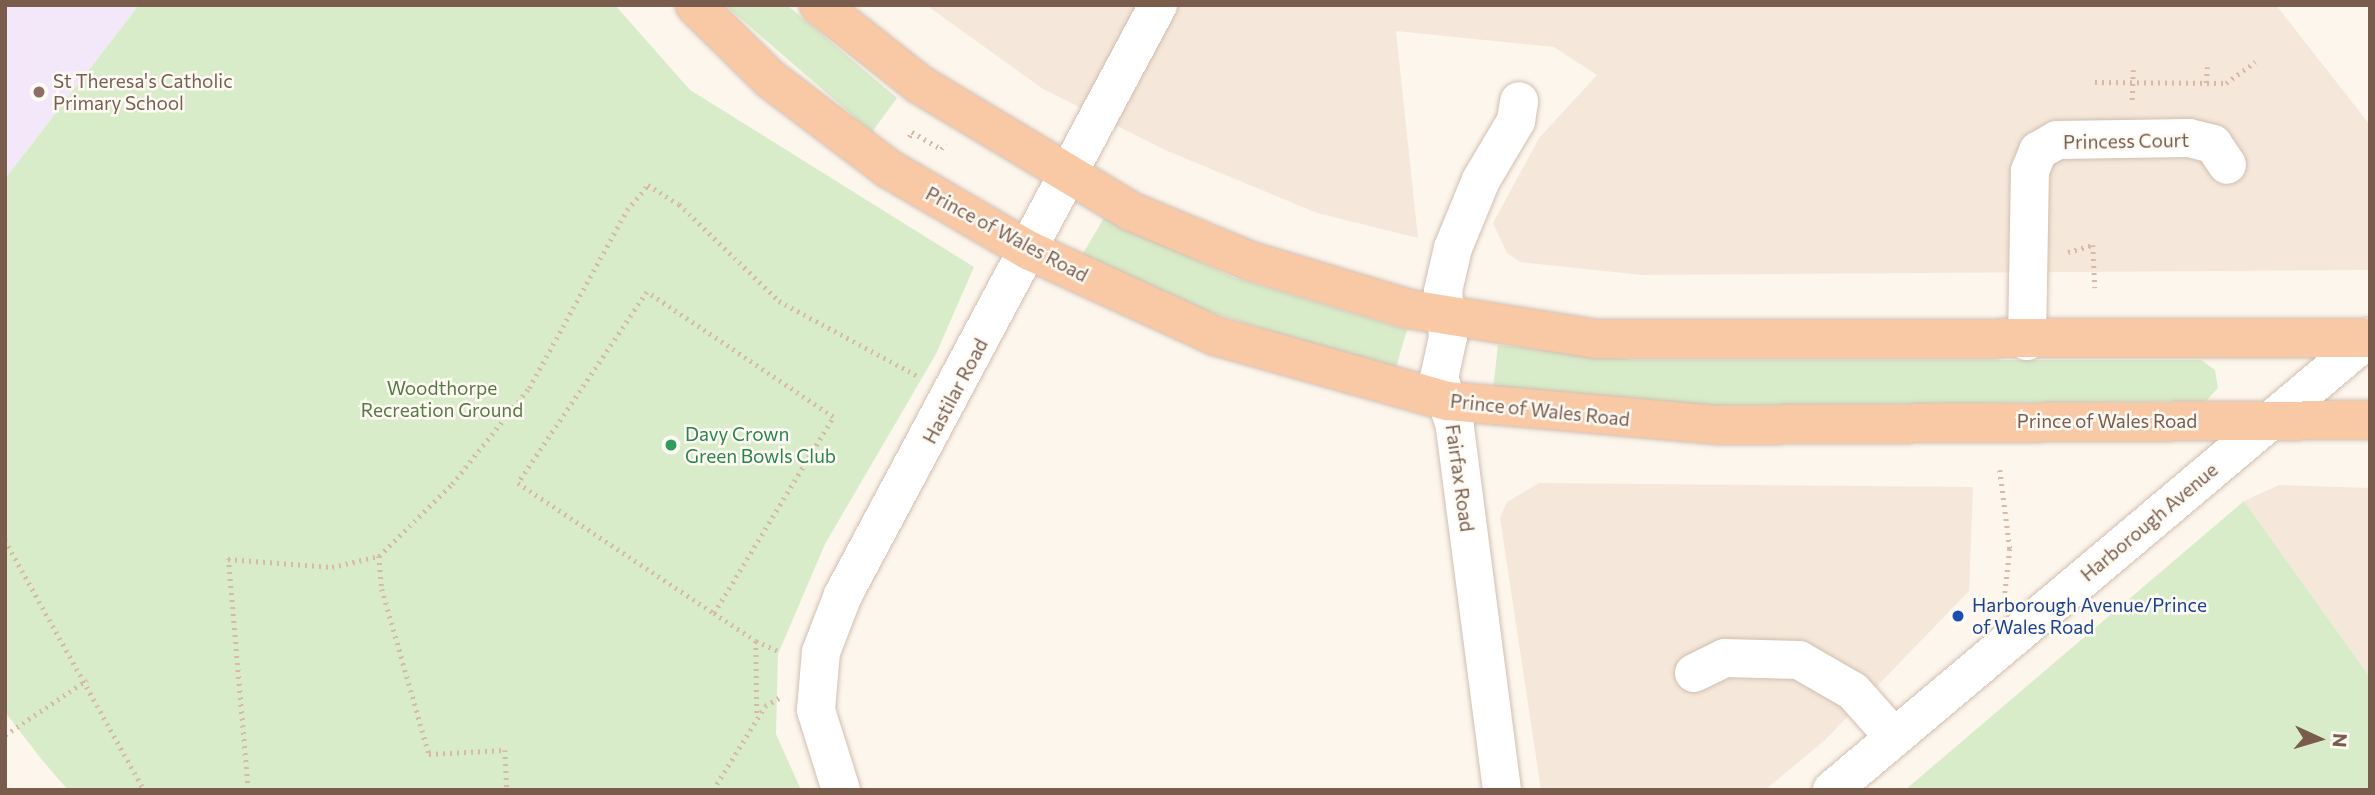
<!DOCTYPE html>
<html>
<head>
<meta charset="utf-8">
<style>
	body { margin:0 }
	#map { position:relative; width:2375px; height:795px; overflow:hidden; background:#fdf6ec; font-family:Commissioner,sans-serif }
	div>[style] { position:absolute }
	.residential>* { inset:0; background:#f5e8da }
	.education>* { inset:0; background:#f3e8fa }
	.green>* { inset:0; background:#d8ecc9 }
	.path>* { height:4.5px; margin-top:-2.25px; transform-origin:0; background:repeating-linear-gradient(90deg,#d9b8a5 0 2px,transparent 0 7px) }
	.roads { filter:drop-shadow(0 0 2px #d1beb0) drop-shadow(0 0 2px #d1beb0) }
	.minor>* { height:38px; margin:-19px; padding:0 19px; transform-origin:19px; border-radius:19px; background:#fff }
	.tertiary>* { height:38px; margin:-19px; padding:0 19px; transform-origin:19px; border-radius:19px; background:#fff }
	.trunk>* { height:38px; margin:-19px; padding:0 19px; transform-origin:19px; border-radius:19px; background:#f9c8a4 }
	.dots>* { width:19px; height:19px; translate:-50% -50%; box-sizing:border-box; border:4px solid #fffaf3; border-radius:50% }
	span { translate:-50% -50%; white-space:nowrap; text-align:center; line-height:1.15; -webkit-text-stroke:5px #fffaf3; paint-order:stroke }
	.education-label { font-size:19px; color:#785e54 }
	.left { translate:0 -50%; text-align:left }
	.street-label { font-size:19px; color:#7a5c4d }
	.park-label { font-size:19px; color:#537a41 }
	.leisure-label { font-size:19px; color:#27864d }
	.transit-label { font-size:19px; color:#164399 }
	.frame { position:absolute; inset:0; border:7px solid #7a5c4d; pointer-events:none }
	.north { position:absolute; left:2284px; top:704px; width:70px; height:70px; -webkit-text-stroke:5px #fffaf3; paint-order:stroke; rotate:94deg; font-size:19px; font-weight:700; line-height:28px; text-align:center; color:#7a5c4d }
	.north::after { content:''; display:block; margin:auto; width:24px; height:32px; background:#7a5c4d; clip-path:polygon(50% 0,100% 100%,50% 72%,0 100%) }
</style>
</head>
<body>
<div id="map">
	<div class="residential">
		<div style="clip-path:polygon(926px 5px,2276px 5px,2370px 125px,2370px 270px,1642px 275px,1520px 262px,1507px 253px,1493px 223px,1539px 138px,1597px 75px,1554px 47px,1396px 31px,1418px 238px,1317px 213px,1165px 150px,1043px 89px)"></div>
		<div style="clip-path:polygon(1539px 483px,1973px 487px,1969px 591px,1824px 741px,1765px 790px,1541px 790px,1500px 518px,1507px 502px)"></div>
		<div style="clip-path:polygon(2279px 485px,2370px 488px,2370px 677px,2244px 501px)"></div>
	</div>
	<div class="education">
		<div style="clip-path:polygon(5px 5px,139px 5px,5px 179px)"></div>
	</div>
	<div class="green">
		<div style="clip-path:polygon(139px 5px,615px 5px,690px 90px,974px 267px,936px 354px,825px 544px,778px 654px,776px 734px,801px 790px,68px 790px,42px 760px,5px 712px,5px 179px)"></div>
		<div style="clip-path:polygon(725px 5px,787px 5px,897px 98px,872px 132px)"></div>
		<div style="clip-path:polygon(1104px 218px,1235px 278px,1407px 330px,1395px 371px,1192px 306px,1082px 255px)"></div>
		<div style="clip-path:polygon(1498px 345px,1633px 360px,2201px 360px,2215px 370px,2218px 388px,2206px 401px,1676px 406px,1493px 389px)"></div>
		<div style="clip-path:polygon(2244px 501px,2370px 677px,2370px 790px,1905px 790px)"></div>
	</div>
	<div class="path">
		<div style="left:2095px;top:82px;width:131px;rotate:0.4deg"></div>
		<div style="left:2226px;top:83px;width:36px;rotate:-36deg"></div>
		<div style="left:2206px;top:83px;width:16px;rotate:-86deg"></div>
		<div style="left:2132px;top:100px;width:30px;rotate:-88deg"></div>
		<div style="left:909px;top:137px;width:6px;rotate:-59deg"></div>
		<div style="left:912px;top:132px;width:34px;rotate:30deg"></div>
		<div style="left:941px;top:149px;width:7px;rotate:-56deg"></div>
		<div style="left:2068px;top:252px;width:26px;rotate:-16deg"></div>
		<div style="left:2093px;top:245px;width:43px;rotate:87.3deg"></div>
		<div style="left:2000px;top:470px;width:80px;rotate:82.8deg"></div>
		<div style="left:2010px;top:549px;width:44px;rotate:96.5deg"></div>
		<div style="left:5px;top:540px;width:286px;rotate:60.9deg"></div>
		<div style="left:379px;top:556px;width:33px;rotate:85deg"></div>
		<div style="left:382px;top:589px;width:172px;rotate:74.1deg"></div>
		<div style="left:429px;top:754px;width:76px;rotate:-3deg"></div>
		<div style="left:505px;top:750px;width:40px;rotate:87.1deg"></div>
		<div style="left:714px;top:613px;width:229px;rotate:-58.7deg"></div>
		<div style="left:833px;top:417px;width:224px;rotate:-146.1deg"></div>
		<div style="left:647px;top:292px;width:230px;rotate:124deg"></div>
		<div style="left:518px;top:483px;width:235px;rotate:33.6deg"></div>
		<div style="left:714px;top:613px;width:50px;rotate:33.7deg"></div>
		<div style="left:756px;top:641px;width:27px;rotate:24deg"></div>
		<div style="left:756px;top:641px;width:75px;rotate:89.2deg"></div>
		<div style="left:5px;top:735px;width:99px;rotate:-33.9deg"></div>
		<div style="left:248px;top:790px;width:232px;rotate:-94.9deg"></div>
		<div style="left:228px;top:559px;width:104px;rotate:4.4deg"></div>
		<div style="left:332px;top:567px;width:48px;rotate:-13.2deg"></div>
		<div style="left:379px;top:556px;width:103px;rotate:-44.6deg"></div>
		<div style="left:452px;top:484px;width:123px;rotate:-51.3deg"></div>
		<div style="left:529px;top:388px;width:203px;rotate:-61.2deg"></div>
		<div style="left:627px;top:210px;width:33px;rotate:-50deg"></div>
		<div style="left:648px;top:185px;width:36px;rotate:32deg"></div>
		<div style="left:679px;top:204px;width:139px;rotate:44.1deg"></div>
		<div style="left:779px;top:301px;width:156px;rotate:28.4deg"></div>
		<div style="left:713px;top:790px;width:99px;rotate:-58.2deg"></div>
		<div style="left:765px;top:706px;width:16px;rotate:-30deg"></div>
	</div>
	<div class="roads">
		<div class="minor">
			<div style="left:2027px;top:341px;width:170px;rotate:-89deg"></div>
			<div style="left:2030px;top:171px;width:22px;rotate:-68deg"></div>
			<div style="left:2038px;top:151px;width:22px;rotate:-30deg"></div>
			<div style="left:2057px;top:140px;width:132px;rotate:-0.9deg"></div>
			<div style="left:2189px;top:138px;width:25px;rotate:14deg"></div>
			<div style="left:2213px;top:144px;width:25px;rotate:56deg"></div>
			<div style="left:1694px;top:673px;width:34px;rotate:-26deg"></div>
			<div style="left:1725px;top:658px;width:74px;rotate:1.5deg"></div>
			<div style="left:1799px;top:660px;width:62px;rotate:29.9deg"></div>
			<div style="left:1853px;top:691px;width:62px;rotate:48.3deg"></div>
			<div style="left:841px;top:790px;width:84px;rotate:-107.4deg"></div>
			<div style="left:816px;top:710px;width:58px;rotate:-85.1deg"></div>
			<div style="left:821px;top:652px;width:61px;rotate:-68.9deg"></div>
			<div style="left:843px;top:595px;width:669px;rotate:-61.9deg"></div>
			<div style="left:1502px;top:790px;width:367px;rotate:-97.4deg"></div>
			<div style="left:1455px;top:426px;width:51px;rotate:-108.4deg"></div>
			<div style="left:1439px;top:378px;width:42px;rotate:-77.6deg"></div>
			<div style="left:1448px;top:337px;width:46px;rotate:-96.2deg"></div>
			<div style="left:1443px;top:291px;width:44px;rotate:-76.9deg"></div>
			<div style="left:1453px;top:248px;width:74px;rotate:-67.6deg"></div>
			<div style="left:1481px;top:180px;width:69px;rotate:-59.3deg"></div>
			<div style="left:1516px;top:121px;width:20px;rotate:-81deg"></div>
		</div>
		<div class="tertiary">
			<div style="left:1832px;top:790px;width:703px;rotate:-40.1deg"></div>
		</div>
		<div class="trunk">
			<div style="left:695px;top:5px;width:105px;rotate:44.6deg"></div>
			<div style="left:770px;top:79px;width:149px;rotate:37.1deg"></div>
			<div style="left:889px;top:169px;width:163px;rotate:30.2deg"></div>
			<div style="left:1030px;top:251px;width:205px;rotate:24.6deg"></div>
			<div style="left:1216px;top:336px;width:241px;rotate:15.7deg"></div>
			<div style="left:1448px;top:401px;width:270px;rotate:5.1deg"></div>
			<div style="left:1717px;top:425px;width:653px;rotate:-0.44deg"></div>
			<div style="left:819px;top:5px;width:127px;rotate:38.3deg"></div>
			<div style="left:919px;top:84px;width:246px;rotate:31deg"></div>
			<div style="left:1130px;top:211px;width:130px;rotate:22.6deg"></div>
			<div style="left:1250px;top:261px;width:166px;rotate:16.8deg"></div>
			<div style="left:1409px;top:309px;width:189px;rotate:9.1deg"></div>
			<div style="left:1596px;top:339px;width:774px;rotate:-0.07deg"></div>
		</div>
	</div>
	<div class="dots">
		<div style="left:39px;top:92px;background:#8d6e63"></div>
		<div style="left:671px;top:445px;background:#2e9e5b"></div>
		<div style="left:1958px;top:616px;background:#1a4fb4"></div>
	</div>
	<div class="education-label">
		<span class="left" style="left:53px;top:92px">St Theresa's Catholic<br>Primary School</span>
	</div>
	<div class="street-label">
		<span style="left:2126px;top:141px;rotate:-1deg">Princess Court</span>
		<span style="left:1007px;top:234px;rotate:28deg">Prince of Wales Road</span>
		<span style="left:955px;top:391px;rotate:-62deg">Hastilar Road</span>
		<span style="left:1540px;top:410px;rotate:6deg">Prince of Wales Road</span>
		<span style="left:2107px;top:421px">Prince of Wales Road</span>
		<span style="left:1460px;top:478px;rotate:82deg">Fairfax Road</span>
		<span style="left:2149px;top:522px;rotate:-40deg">Harborough Avenue</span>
	</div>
	<div class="park-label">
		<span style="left:442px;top:399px">Woodthorpe<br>Recreation Ground</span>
	</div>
	<div class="leisure-label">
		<span class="left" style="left:685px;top:445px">Davy Crown<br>Green Bowls Club</span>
	</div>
	<div class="transit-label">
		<span class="left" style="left:1972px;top:616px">Harborough Avenue/Prince<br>of Wales Road</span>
	</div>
	<div class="frame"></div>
	<div class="north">N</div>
</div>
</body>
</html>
